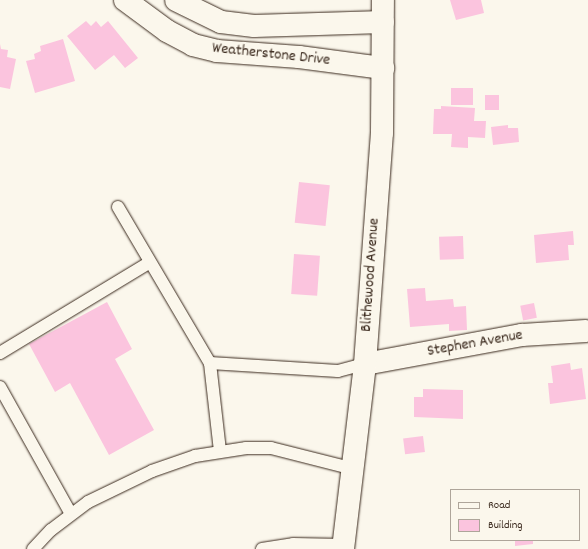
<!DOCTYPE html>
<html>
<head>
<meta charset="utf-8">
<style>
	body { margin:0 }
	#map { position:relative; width:588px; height:549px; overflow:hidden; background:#fbf7ec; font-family:Dekko,sans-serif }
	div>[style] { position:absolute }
	.building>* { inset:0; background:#fbc4de; transform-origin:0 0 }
	.roads { filter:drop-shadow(0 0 1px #3b2a1e) drop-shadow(0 0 1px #3b2a1e) }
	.service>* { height:12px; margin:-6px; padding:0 6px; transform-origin:6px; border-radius:6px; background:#fbf7ec }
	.minor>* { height:22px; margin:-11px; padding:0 11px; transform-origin:11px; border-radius:11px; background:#fbf7ec }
	.tertiary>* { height:22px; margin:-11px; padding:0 11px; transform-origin:11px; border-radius:11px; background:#fbf7ec }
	span { translate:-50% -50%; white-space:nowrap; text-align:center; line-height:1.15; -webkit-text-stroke:4px #fbf7ec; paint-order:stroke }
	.street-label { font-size:16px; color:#3b2a1e }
	.legend { position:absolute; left:450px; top:489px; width:130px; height:52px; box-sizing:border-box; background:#fbf7ec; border:1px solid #aea59a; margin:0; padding:5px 7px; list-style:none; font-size:12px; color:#3b2a1e }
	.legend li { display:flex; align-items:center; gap:8px; height:20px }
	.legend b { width:20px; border:1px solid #aea59a }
</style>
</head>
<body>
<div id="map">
	<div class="building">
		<div style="clip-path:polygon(450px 0,481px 0,484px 13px,456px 20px)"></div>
		<div style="clip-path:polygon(86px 21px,91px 26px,96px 21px,101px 27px,108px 21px,138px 58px,125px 68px,114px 55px,95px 70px,67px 36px)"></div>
		<div style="clip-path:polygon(63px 39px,75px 81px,35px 93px,26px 61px,35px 59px,34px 54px,41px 51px,40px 46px)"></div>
		<div style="clip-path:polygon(0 44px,1px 49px,8px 50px,7px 57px,16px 59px,10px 89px,0 87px)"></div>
		<div style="left:451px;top:88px;width:22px;height:17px"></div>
		<div style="left:485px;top:95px;width:14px;height:15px"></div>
		<div style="clip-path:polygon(441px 106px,475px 108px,474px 121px,486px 121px,485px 138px,468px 137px,468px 148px,451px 147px,452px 134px,433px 134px,434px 109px,441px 109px)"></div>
		<div style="clip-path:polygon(508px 125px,508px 128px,518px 128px,519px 142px,493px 145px,491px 127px)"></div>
		<div style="left:299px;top:182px;width:31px;height:41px;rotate:6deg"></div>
		<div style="clip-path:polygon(573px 231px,574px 245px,568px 245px,569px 260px,536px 263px,534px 235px)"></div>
		<div style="left:463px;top:236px;width:23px;height:24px;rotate:88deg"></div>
		<div style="left:294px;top:254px;width:26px;height:40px;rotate:4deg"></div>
		<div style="clip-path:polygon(425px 288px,426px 301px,453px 299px,454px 307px,466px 306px,467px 330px,449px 331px,449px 324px,410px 327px,407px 289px)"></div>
		<div style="clip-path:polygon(107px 302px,132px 349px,115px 359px,154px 430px,109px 455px,70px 383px,55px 392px,29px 344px)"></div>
		<div style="left:534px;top:303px;width:15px;height:14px;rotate:79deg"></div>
		<div style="clip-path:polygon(570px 363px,571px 370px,582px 368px,586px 399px,550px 404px,548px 383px,553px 383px,551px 366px)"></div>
		<div style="clip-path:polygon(423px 389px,463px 390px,463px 419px,414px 417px,414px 397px,423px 397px)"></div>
		<div style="left:423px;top:436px;width:16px;height:20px;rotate:83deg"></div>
		<div style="clip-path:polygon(515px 540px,533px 540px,533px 544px,515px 546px)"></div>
	</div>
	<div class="roads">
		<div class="service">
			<div style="left:118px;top:207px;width:181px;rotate:59.5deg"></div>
			<div style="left:0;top:353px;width:175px;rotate:-31.2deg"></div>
			<div style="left:0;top:387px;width:145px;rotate:60.8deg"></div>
			<div style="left:220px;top:451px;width:89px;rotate:-96.5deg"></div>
			<div style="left:210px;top:363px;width:128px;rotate:3.6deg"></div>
			<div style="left:338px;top:371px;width:28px;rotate:-15deg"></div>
			<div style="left:33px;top:549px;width:26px;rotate:-47deg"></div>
			<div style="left:51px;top:530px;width:46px;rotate:-37.1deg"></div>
			<div style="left:88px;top:502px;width:71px;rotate:-25.8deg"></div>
			<div style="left:152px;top:471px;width:46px;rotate:-19.2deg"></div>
			<div style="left:195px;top:456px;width:52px;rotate:-8.9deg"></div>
			<div style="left:246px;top:448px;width:25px"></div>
			<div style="left:271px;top:448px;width:81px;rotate:14.2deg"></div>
			<div style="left:262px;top:549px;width:31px;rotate:-9deg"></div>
			<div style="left:293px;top:544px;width:50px;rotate:1.1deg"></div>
		</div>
		<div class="minor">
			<div style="left:125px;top:0;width:52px;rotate:36.4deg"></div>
			<div style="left:167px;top:31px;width:30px;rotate:28deg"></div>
			<div style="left:193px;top:45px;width:25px;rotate:14deg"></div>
			<div style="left:217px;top:51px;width:82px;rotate:4.2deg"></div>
			<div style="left:299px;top:57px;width:85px;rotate:7.5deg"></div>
			<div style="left:176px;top:0;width:50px;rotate:26.1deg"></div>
			<div style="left:221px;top:22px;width:33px;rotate:7deg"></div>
			<div style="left:254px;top:26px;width:129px;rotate:-1.8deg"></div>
			<div style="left:365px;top:364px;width:160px;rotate:-10.5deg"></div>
			<div style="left:522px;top:335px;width:64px;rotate:-3.6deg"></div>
		</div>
		<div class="tertiary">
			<div style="left:343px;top:549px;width:186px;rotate:-83.2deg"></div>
			<div style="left:365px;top:364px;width:232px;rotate:-85.8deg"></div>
			<div style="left:382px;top:133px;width:133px;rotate:-89.6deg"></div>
		</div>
	</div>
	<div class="street-label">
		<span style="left:271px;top:55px;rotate:6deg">Weatherstone Drive</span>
		<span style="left:371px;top:275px;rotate:-86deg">Blithewood Avenue</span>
		<span style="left:475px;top:344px;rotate:-10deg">Stephen Avenue</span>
	</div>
	<ul class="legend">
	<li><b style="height:5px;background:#fbf7ec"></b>Road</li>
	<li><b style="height:11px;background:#fbc4de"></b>Building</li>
	</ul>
</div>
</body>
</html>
